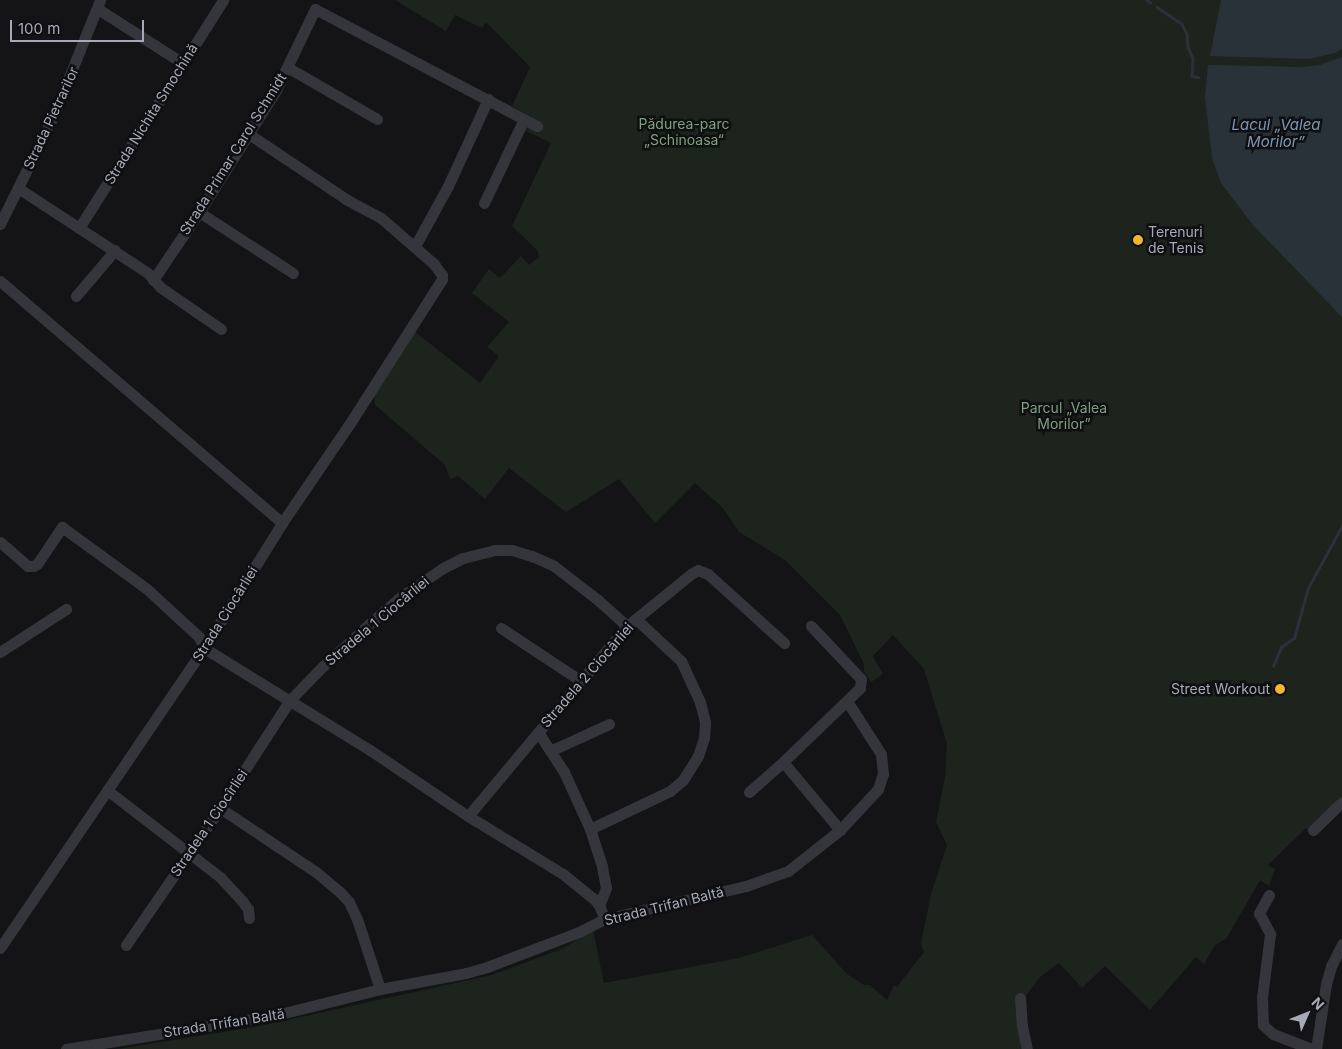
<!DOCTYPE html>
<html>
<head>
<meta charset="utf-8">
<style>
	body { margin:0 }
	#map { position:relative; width:1342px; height:1049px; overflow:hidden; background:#141416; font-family:Inter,sans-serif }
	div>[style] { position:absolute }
	.green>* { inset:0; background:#1c241d }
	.water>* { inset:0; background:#2a3239 }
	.stream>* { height:2.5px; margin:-1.25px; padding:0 1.25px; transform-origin:1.25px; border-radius:1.25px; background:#2a3239 }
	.minor>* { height:11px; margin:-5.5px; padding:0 5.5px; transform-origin:5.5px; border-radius:5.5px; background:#35363b }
	.dots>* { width:14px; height:14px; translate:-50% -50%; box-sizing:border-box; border:2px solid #0f0f11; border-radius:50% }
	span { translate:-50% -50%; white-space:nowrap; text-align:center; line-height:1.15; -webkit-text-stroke:5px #0f0f11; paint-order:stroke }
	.street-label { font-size:14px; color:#a5aab6 }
	.park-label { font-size:14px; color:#7ca17f }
	.poi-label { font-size:14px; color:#a5aab6 }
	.left { translate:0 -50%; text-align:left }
	.right { translate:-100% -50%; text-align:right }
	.water-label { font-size:15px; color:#7c97b2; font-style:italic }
	.north { position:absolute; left:1282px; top:989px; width:50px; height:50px; -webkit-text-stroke:4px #0f0f11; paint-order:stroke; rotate:46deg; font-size:14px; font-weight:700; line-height:20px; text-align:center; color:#a5aab6 }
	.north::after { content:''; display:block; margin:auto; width:18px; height:22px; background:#a5aab6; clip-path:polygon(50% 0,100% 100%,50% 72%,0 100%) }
	.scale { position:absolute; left:10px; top:20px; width:134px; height:22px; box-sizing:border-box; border:2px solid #a5aab6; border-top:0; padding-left:6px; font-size:15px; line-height:18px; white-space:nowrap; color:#a5aab6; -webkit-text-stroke:4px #0f0f11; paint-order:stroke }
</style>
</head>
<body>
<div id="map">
	<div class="green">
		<div style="clip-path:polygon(395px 0,1342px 0,1342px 808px,1313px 837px,1306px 828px,1268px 865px,1275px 869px,1269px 886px,1260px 880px,1226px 939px,1215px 945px,1204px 964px,1196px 957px,1150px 1010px,1105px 966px,1082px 988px,1059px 963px,1040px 977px,1025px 997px,1024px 1049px,118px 1049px,260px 1026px,492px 975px,562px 949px,593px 930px,604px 983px,739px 958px,812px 935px,847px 974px,864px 985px,870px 985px,887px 1000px,894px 985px,897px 987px,924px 952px,921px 944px,931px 894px,947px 845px,936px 822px,945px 777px,947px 744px,924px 669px,893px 635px,873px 656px,883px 674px,871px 682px,864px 671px,864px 664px,840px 615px,785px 560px,739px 532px,723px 508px,695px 483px,655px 523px,619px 479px,566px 512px,509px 468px,485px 499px,458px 476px,450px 479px,445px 465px,375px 405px,374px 394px,414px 331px,480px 383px,499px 356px,487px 347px,509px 322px,472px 293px,489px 269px,500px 278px,521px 256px,529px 265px,539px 257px,537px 250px,512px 226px,551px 143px,526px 131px,532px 117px,512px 106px,530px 67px,486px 22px,482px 28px,455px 15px,446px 31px)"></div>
	</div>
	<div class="water">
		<div style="clip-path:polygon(1221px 0,1342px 0,1342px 49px,1335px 53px,1309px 59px,1210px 56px)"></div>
		<div style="clip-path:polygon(1342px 57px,1342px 317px,1253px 225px,1221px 183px,1212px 158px,1205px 98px,1208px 65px,1302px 67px,1320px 65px)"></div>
	</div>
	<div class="stream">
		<div style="left:1147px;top:0;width:4px;rotate:34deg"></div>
		<div style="left:1157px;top:7px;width:30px;rotate:34deg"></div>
		<div style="left:1182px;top:24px;width:11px;rotate:63deg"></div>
		<div style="left:1187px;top:34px;width:13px;rotate:86deg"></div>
		<div style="left:1188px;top:47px;width:12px;rotate:66deg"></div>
		<div style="left:1193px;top:58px;width:18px;rotate:93deg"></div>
		<div style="left:1192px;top:76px;width:6px;rotate:9deg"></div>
		<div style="left:1273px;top:666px;width:21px;rotate:-67deg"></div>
		<div style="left:1281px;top:647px;width:16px;rotate:-35deg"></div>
		<div style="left:1294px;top:638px;width:52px;rotate:-74.4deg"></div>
		<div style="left:1308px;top:588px;width:71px;rotate:-61.3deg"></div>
	</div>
	<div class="minor">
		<div style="left:98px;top:9px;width:102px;rotate:32.6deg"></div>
		<div style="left:287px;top:67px;width:104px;rotate:30deg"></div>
		<div style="left:18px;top:188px;width:155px;rotate:33.2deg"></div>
		<div style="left:148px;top:273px;width:18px;rotate:49deg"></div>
		<div style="left:160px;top:287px;width:74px;rotate:34.5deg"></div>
		<div style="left:484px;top:203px;width:93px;rotate:-64.5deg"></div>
		<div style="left:199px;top:212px;width:112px;rotate:33deg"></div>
		<div style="left:0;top:224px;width:117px;rotate:-63.7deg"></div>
		<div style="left:52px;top:119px;width:128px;rotate:-68deg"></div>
		<div style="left:79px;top:228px;width:270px;rotate:-57.7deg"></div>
		<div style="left:415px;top:246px;width:68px;rotate:-61.2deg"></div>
		<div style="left:448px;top:186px;width:96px;rotate:-65.3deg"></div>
		<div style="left:153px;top:280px;width:82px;rotate:-55.9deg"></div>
		<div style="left:199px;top:212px;width:144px;rotate:-57.7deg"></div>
		<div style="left:276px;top:90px;width:90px;rotate:-64.3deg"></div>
		<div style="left:315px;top:9px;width:251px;rotate:27.8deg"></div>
		<div style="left:0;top:281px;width:372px;rotate:40.6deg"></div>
		<div style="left:76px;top:296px;width:60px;rotate:-49.7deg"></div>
		<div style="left:0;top:542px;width:37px;rotate:41deg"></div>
		<div style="left:28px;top:566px;width:5px"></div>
		<div style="left:33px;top:566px;width:4px;rotate:-27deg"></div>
		<div style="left:37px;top:564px;width:45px;rotate:-56deg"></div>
		<div style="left:62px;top:527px;width:105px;rotate:36.1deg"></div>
		<div style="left:147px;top:589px;width:71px;rotate:42.7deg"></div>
		<div style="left:199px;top:637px;width:12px;rotate:66deg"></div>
		<div style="left:204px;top:648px;width:195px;rotate:31.6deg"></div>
		<div style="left:370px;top:750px;width:118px;rotate:34deg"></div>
		<div style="left:468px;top:816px;width:111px;rotate:31.4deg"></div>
		<div style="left:563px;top:874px;width:38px;rotate:39deg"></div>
		<div style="left:593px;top:898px;width:9px;rotate:49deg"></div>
		<div style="left:599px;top:905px;width:15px;rotate:67deg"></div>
		<div style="left:501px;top:628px;width:96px;rotate:33.5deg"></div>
		<div style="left:0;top:652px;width:79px;rotate:-33.1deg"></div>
		<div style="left:538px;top:732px;width:48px;rotate:57deg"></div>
		<div style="left:564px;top:772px;width:63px;rotate:65.5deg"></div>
		<div style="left:590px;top:829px;width:40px;rotate:72deg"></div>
		<div style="left:602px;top:867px;width:21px;rotate:79deg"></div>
		<div style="left:606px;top:888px;width:18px;rotate:112deg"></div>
		<div style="left:550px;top:751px;width:65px;rotate:-24.6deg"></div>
		<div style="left:783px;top:762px;width:89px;rotate:50deg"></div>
		<div style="left:107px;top:790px;width:143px;rotate:37.6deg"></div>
		<div style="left:220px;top:877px;width:33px;rotate:47deg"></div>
		<div style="left:242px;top:901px;width:10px;rotate:53deg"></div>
		<div style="left:248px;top:909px;width:9px;rotate:84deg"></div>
		<div style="left:749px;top:792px;width:45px;rotate:-41.4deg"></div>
		<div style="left:783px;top:762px;width:107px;rotate:-43.9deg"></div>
		<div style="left:860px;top:688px;width:9px;rotate:-84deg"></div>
		<div style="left:861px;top:679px;width:73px;rotate:-133.3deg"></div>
		<div style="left:220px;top:808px;width:115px;rotate:33.7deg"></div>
		<div style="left:316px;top:872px;width:31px;rotate:40deg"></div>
		<div style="left:340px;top:892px;width:13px;rotate:48deg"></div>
		<div style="left:349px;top:902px;width:19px;rotate:65deg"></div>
		<div style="left:357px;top:919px;width:74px;rotate:71.8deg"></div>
		<div style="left:468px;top:816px;width:248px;rotate:-50.1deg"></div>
		<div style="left:627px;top:626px;width:82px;rotate:-39.1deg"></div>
		<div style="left:691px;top:574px;width:8px;rotate:-30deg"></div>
		<div style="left:698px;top:570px;width:11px;rotate:22deg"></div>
		<div style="left:708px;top:574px;width:103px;rotate:42.2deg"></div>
		<div style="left:590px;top:829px;width:89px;rotate:-25.4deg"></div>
		<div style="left:670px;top:791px;width:17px;rotate:-40deg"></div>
		<div style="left:683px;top:780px;width:28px;rotate:-58deg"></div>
		<div style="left:698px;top:756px;width:19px;rotate:-72deg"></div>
		<div style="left:704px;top:738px;width:16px;rotate:-86deg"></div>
		<div style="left:705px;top:722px;width:21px;rotate:-104deg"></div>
		<div style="left:700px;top:702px;width:45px;rotate:-114.9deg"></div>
		<div style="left:681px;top:661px;width:62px;rotate:-137deg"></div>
		<div style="left:1313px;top:830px;width:40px;rotate:-44deg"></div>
		<div style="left:1269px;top:895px;width:21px;rotate:119deg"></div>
		<div style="left:1259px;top:913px;width:24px;rotate:62deg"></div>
		<div style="left:1270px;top:934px;width:64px;rotate:97.2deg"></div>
		<div style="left:1262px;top:997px;width:28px;rotate:88deg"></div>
		<div style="left:1263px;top:1025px;width:13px;rotate:42deg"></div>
		<div style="left:1273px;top:1034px;width:42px;rotate:21deg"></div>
		<div style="left:126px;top:945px;width:166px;rotate:-55.5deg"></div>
		<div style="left:220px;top:808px;width:129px;rotate:-57.1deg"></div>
		<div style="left:290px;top:700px;width:47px;rotate:-45.9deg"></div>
		<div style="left:323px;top:666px;width:61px;rotate:-42.3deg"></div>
		<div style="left:368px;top:625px;width:45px;rotate:-40.5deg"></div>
		<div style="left:402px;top:596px;width:50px;rotate:-34.3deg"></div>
		<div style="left:443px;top:568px;width:22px;rotate:-27deg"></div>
		<div style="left:463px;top:558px;width:32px;rotate:-14deg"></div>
		<div style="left:494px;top:550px;width:18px"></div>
		<div style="left:512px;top:550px;width:21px;rotate:17deg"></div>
		<div style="left:532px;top:556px;width:24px;rotate:24deg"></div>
		<div style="left:554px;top:566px;width:56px;rotate:37.7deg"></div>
		<div style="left:598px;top:600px;width:39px;rotate:42deg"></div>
		<div style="left:0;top:948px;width:363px;rotate:-55.8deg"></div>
		<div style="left:204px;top:648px;width:147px;rotate:-58deg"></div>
		<div style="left:282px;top:523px;width:125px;rotate:-55.8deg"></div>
		<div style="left:352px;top:420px;width:167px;rotate:-57.4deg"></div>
		<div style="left:442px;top:279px;width:4px;rotate:-90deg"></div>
		<div style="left:442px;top:275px;width:14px;rotate:-126deg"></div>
		<div style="left:434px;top:264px;width:70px;rotate:-139deg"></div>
		<div style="left:381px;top:218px;width:40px;rotate:-152deg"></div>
		<div style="left:346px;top:199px;width:117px;rotate:-146.2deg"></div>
		<div style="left:1020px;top:998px;width:28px;rotate:86deg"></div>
		<div style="left:1022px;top:1026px;width:24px;rotate:78deg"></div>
		<div style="left:66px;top:1049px;width:213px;rotate:-9.2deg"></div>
		<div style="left:276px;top:1015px;width:107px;rotate:-14deg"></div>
		<div style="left:380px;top:989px;width:87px;rotate:-10.5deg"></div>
		<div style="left:466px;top:973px;width:22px;rotate:-16deg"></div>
		<div style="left:487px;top:967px;width:98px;rotate:-20.8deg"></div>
		<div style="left:579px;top:932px;width:29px;rotate:-27deg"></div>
		<div style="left:605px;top:919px;width:145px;rotate:-13.2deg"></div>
		<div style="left:746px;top:886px;width:45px;rotate:-19.7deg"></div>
		<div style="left:788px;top:871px;width:66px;rotate:-38.3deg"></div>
		<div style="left:840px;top:830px;width:56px;rotate:-47.2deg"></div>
		<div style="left:878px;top:789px;width:16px;rotate:-72deg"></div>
		<div style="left:883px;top:774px;width:20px;rotate:-96deg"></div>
		<div style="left:881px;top:754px;width:63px;rotate:-122.7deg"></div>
		<div style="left:1316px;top:1049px;width:66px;rotate:-81.3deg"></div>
		<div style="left:1326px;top:984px;width:19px;rotate:-74deg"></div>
		<div style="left:1331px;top:966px;width:25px;rotate:-63deg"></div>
	</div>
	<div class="dots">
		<div style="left:1138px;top:240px;background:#f3b52f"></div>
		<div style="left:1280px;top:689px;background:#f3b52f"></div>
	</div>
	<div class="street-label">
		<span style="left:151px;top:114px;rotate:-58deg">Strada Nichita Smochină</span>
		<span style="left:51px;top:118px;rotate:-65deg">Strada Pietrarilor</span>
		<span style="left:233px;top:154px;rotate:-58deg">Strada Primar Carol Schmidt</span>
		<span style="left:225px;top:614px;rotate:-58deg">Strada Ciocârliei</span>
		<span style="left:377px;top:621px;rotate:-40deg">Stradela 1 Ciocârliei</span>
		<span style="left:587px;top:675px;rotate:-49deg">Stradela 2 Ciocârliei</span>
		<span style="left:209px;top:823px;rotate:-56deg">Stradela 1 Ciocîrliei</span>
		<span style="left:664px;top:906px;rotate:-14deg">Strada Trifan Baltă</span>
		<span style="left:224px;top:1023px;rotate:-9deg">Strada Trifan Baltă</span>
	</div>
	<div class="park-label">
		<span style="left:684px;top:132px">Pădurea-parc<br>„Schinoasa“</span>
		<span style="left:1064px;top:416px">Parcul „Valea<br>Morilor”</span>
	</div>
	<div class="poi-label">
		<span class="left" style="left:1148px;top:240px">Terenuri<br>de Tenis</span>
		<span class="right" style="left:1270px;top:689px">Street Workout</span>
	</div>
	<div class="water-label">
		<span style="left:1276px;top:133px">Lacul „Valea<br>Morilor”</span>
	</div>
	<div class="north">N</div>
	<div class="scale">100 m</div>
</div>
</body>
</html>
